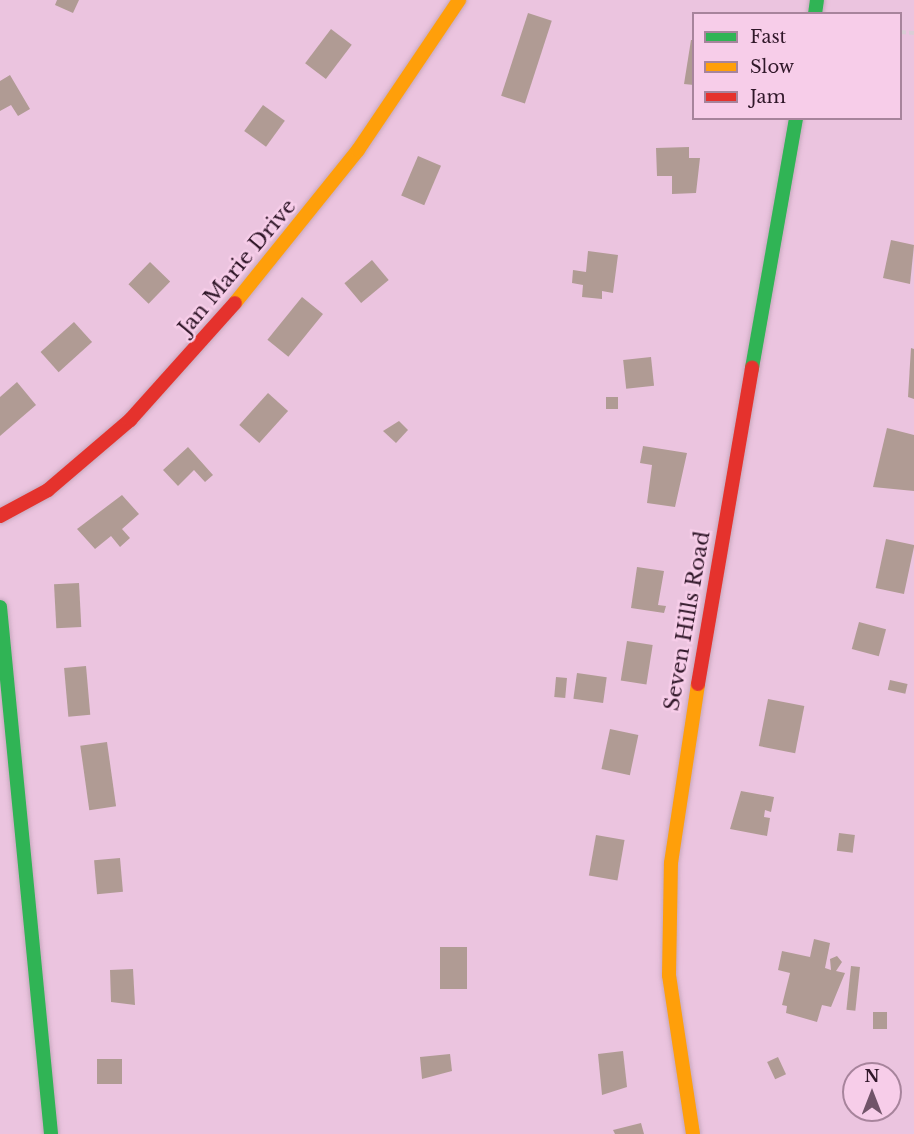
<!DOCTYPE html>
<html>
<head>
<meta charset="utf-8">
<style>
	body { margin:0 }
	#map { position:relative; width:914px; height:1134px; overflow:hidden; background:#ebc4df; font-family:"Libre Baskerville",serif }
	div>[style] { position:absolute }
	.building>* { inset:0; background:#b09b94; transform-origin:0 0 }
	.path>* { height:4px; margin-top:-2px; transform-origin:0; background:repeating-linear-gradient(90deg,#daced6 0 6px,transparent 0 9px) }
	.roads { filter:drop-shadow(0 0 2px #c6a7bc) drop-shadow(0 0 2px #c6a7bc) }
	.fast>* { height:14px; margin:-7px; padding:0 7px; transform-origin:7px; border-radius:7px; background:#30b455 }
	.slow>* { height:14px; margin:-7px; padding:0 7px; transform-origin:7px; border-radius:7px; background:#ff9f0a }
	.jam>* { height:14px; margin:-7px; padding:0 7px; transform-origin:7px; border-radius:7px; background:#e5322d }
	span { translate:-50% -50%; white-space:nowrap; text-align:center; line-height:1.15; -webkit-text-stroke:5px #f7cde9; paint-order:stroke }
	.street-label { font-size:21px; color:#301729 }
	.legend { position:absolute; left:692px; top:12px; width:210px; height:108px; box-sizing:border-box; background:#f7cde9; border:2px solid #a7849c; margin:0; padding:8px 10px; list-style:none; font-size:18px; color:#301729 }
	.legend li { display:flex; align-items:center; gap:12px; height:30px }
	.legend b { width:30px; border:2px solid #a7849c }
	.north { position:absolute; left:842px; top:1062px; width:60px; height:60px; box-sizing:border-box; background:#f7cde9; border:2px solid #a7849c; border-radius:50%; rotate:0deg; font-size:16px; font-weight:700; line-height:24px; text-align:center; color:#301729 }
	.north::after { content:''; display:block; margin:auto; width:21px; height:27px; background:#715469; clip-path:polygon(50% 0,100% 100%,50% 72%,0 100%) }
</style>
</head>
<body>
<div id="map">
	<div class="building">
		<div style="clip-path:polygon(57px 0,79px 0,73px 13px,55px 5px)"></div>
		<div style="left:528px;top:13px;width:25px;height:87px;rotate:18deg"></div>
		<div style="left:331px;top:29px;width:26px;height:43px;rotate:37deg"></div>
		<div style="clip-path:polygon(691px 40px,694px 40px,694px 85px,684px 84px)"></div>
		<div style="clip-path:polygon(10px 75px,30px 109px,18px 116px,11px 105px,0 111px,0 81px)"></div>
		<div style="left:263px;top:105px;width:27px;height:32px;rotate:36deg"></div>
		<div style="clip-path:polygon(689px 147px,689px 158px,700px 158px,696px 193px,672px 194px,672px 176px,657px 176px,656px 148px)"></div>
		<div style="left:418px;top:156px;width:25px;height:43px;rotate:23deg"></div>
		<div style="clip-path:polygon(891px 240px,914px 245px,910px 284px,883px 278px)"></div>
		<div style="clip-path:polygon(588px 251px,618px 255px,613px 293px,602px 291px,602px 299px,582px 297px,583px 285px,572px 283px,573px 270px,586px 272px)"></div>
		<div style="left:372px;top:260px;width:26px;height:36px;rotate:50deg"></div>
		<div style="left:150px;top:262px;width:28px;height:31px;rotate:44deg"></div>
		<div style="left:302px;top:297px;width:27px;height:55px;rotate:39deg"></div>
		<div style="left:74px;top:322px;width:27px;height:45px;rotate:48deg"></div>
		<div style="clip-path:polygon(911px 348px,914px 349px,914px 399px,908px 397px)"></div>
		<div style="left:651px;top:357px;width:29px;height:28px;rotate:84deg"></div>
		<div style="clip-path:polygon(17px 382px,36px 405px,0 436px,0 397px)"></div>
		<div style="left:268px;top:393px;width:27px;height:43px;rotate:42deg"></div>
		<div style="left:606px;top:397px;width:12px;height:12px"></div>
		<div style="clip-path:polygon(399px 421px,408px 430px,396px 443px,383px 431px)"></div>
		<div style="clip-path:polygon(887px 428px,914px 435px,914px 491px,873px 487px)"></div>
		<div style="clip-path:polygon(643px 446px,687px 453px,675px 507px,647px 503px,652px 465px,640px 463px)"></div>
		<div style="clip-path:polygon(188px 447px,213px 475px,205px 482px,194px 470px,178px 486px,163px 470px)"></div>
		<div style="clip-path:polygon(122px 495px,139px 514px,122px 529px,130px 538px,120px 547px,111px 536px,95px 549px,77px 529px)"></div>
		<div style="left:886px;top:539px;width:29px;height:50px;rotate:12deg"></div>
		<div style="clip-path:polygon(637px 567px,664px 571px,658px 605px,666px 606px,664px 613px,631px 608px)"></div>
		<div style="left:79px;top:583px;width:44px;height:25px;rotate:87deg"></div>
		<div style="left:859px;top:622px;width:28px;height:28px;rotate:15deg"></div>
		<div style="left:627px;top:641px;width:26px;height:40px;rotate:9deg"></div>
		<div style="left:86px;top:666px;width:49px;height:22px;rotate:85deg"></div>
		<div style="left:577px;top:673px;width:30px;height:26px;rotate:8deg"></div>
		<div style="left:556px;top:677px;width:11px;height:20px;rotate:5deg"></div>
		<div style="left:890px;top:680px;width:18px;height:10px;rotate:13deg"></div>
		<div style="left:768px;top:699px;width:37px;height:48px;rotate:11deg"></div>
		<div style="left:610px;top:729px;width:29px;height:41px;rotate:12deg"></div>
		<div style="left:107px;top:742px;width:65px;height:27px;rotate:82deg"></div>
		<div style="clip-path:polygon(741px 791px,774px 797px,771px 812px,765px 810px,764px 817px,770px 818px,767px 836px,730px 829px)"></div>
		<div style="left:839px;top:833px;width:16px;height:18px;rotate:7deg"></div>
		<div style="left:596px;top:835px;width:29px;height:41px;rotate:10deg"></div>
		<div style="left:120px;top:858px;width:34px;height:26px;rotate:85deg"></div>
		<div style="clip-path:polygon(814px 939px,830px 943px,825px 968px,831px 970px,830px 959px,837px 956px,842px 962px,836px 971px,845px 973px,831px 1007px,822px 1005px,817px 1022px,786px 1013px,787px 1006px,782px 1005px,790px 973px,778px 970px,782px 951px,810px 957px)"></div>
		<div style="left:440px;top:947px;width:27px;height:42px"></div>
		<div style="left:851px;top:966px;width:9px;height:44px;rotate:6deg"></div>
		<div style="clip-path:polygon(133px 969px,135px 1005px,111px 1002px,110px 970px)"></div>
		<div style="left:873px;top:1012px;width:14px;height:17px"></div>
		<div style="clip-path:polygon(623px 1051px,627px 1087px,602px 1095px,598px 1054px)"></div>
		<div style="clip-path:polygon(450px 1054px,452px 1071px,422px 1079px,420px 1057px)"></div>
		<div style="left:778px;top:1057px;width:19px;height:12px;rotate:65deg"></div>
		<div style="left:122px;top:1059px;width:25px;height:25px;rotate:90deg"></div>
		<div style="clip-path:polygon(641px 1123px,644px 1134px,615px 1134px,613px 1130px)"></div>
	</div>
	<div class="path">
		<div style="left:900px;top:32px;width:14px;rotate:4deg"></div>
	</div>
	<div class="roads">
		<div class="fast">
			<div style="left:815px;top:14px;width:14px;rotate:-82deg"></div>
			<div style="left:752px;top:368px;width:254px;rotate:-80deg"></div>
			<div style="left:0;top:607px;width:529px;rotate:84.47deg"></div>
		</div>
		<div class="slow">
			<div style="left:235px;top:303px;width:196px;rotate:-51.2deg"></div>
			<div style="left:358px;top:150px;width:181px;rotate:-56deg"></div>
			<div style="left:693px;top:1134px;width:161px;rotate:-98.6deg"></div>
			<div style="left:669px;top:975px;width:112px;rotate:-89deg"></div>
			<div style="left:671px;top:863px;width:181px;rotate:-81.4deg"></div>
		</div>
		<div class="jam">
			<div style="left:0;top:516px;width:55px;rotate:-28.4deg"></div>
			<div style="left:48px;top:490px;width:108px;rotate:-40.5deg"></div>
			<div style="left:130px;top:420px;width:157px;rotate:-48.1deg"></div>
			<div style="left:698px;top:684px;width:321px;rotate:-80.3deg"></div>
		</div>
	</div>
	<div class="street-label">
		<span style="left:237px;top:267px;rotate:-50deg">Jan Marie Drive</span>
		<span style="left:687px;top:621px;rotate:-80deg">Seven Hills Road</span>
	</div>
	<ul class="legend">
	<li><b style="height:8px;background:#30b455"></b>Fast</li>
	<li><b style="height:8px;background:#ff9f0a"></b>Slow</li>
	<li><b style="height:8px;background:#e5322d"></b>Jam</li>
	</ul>
	<div class="north">N</div>
</div>
</body>
</html>
